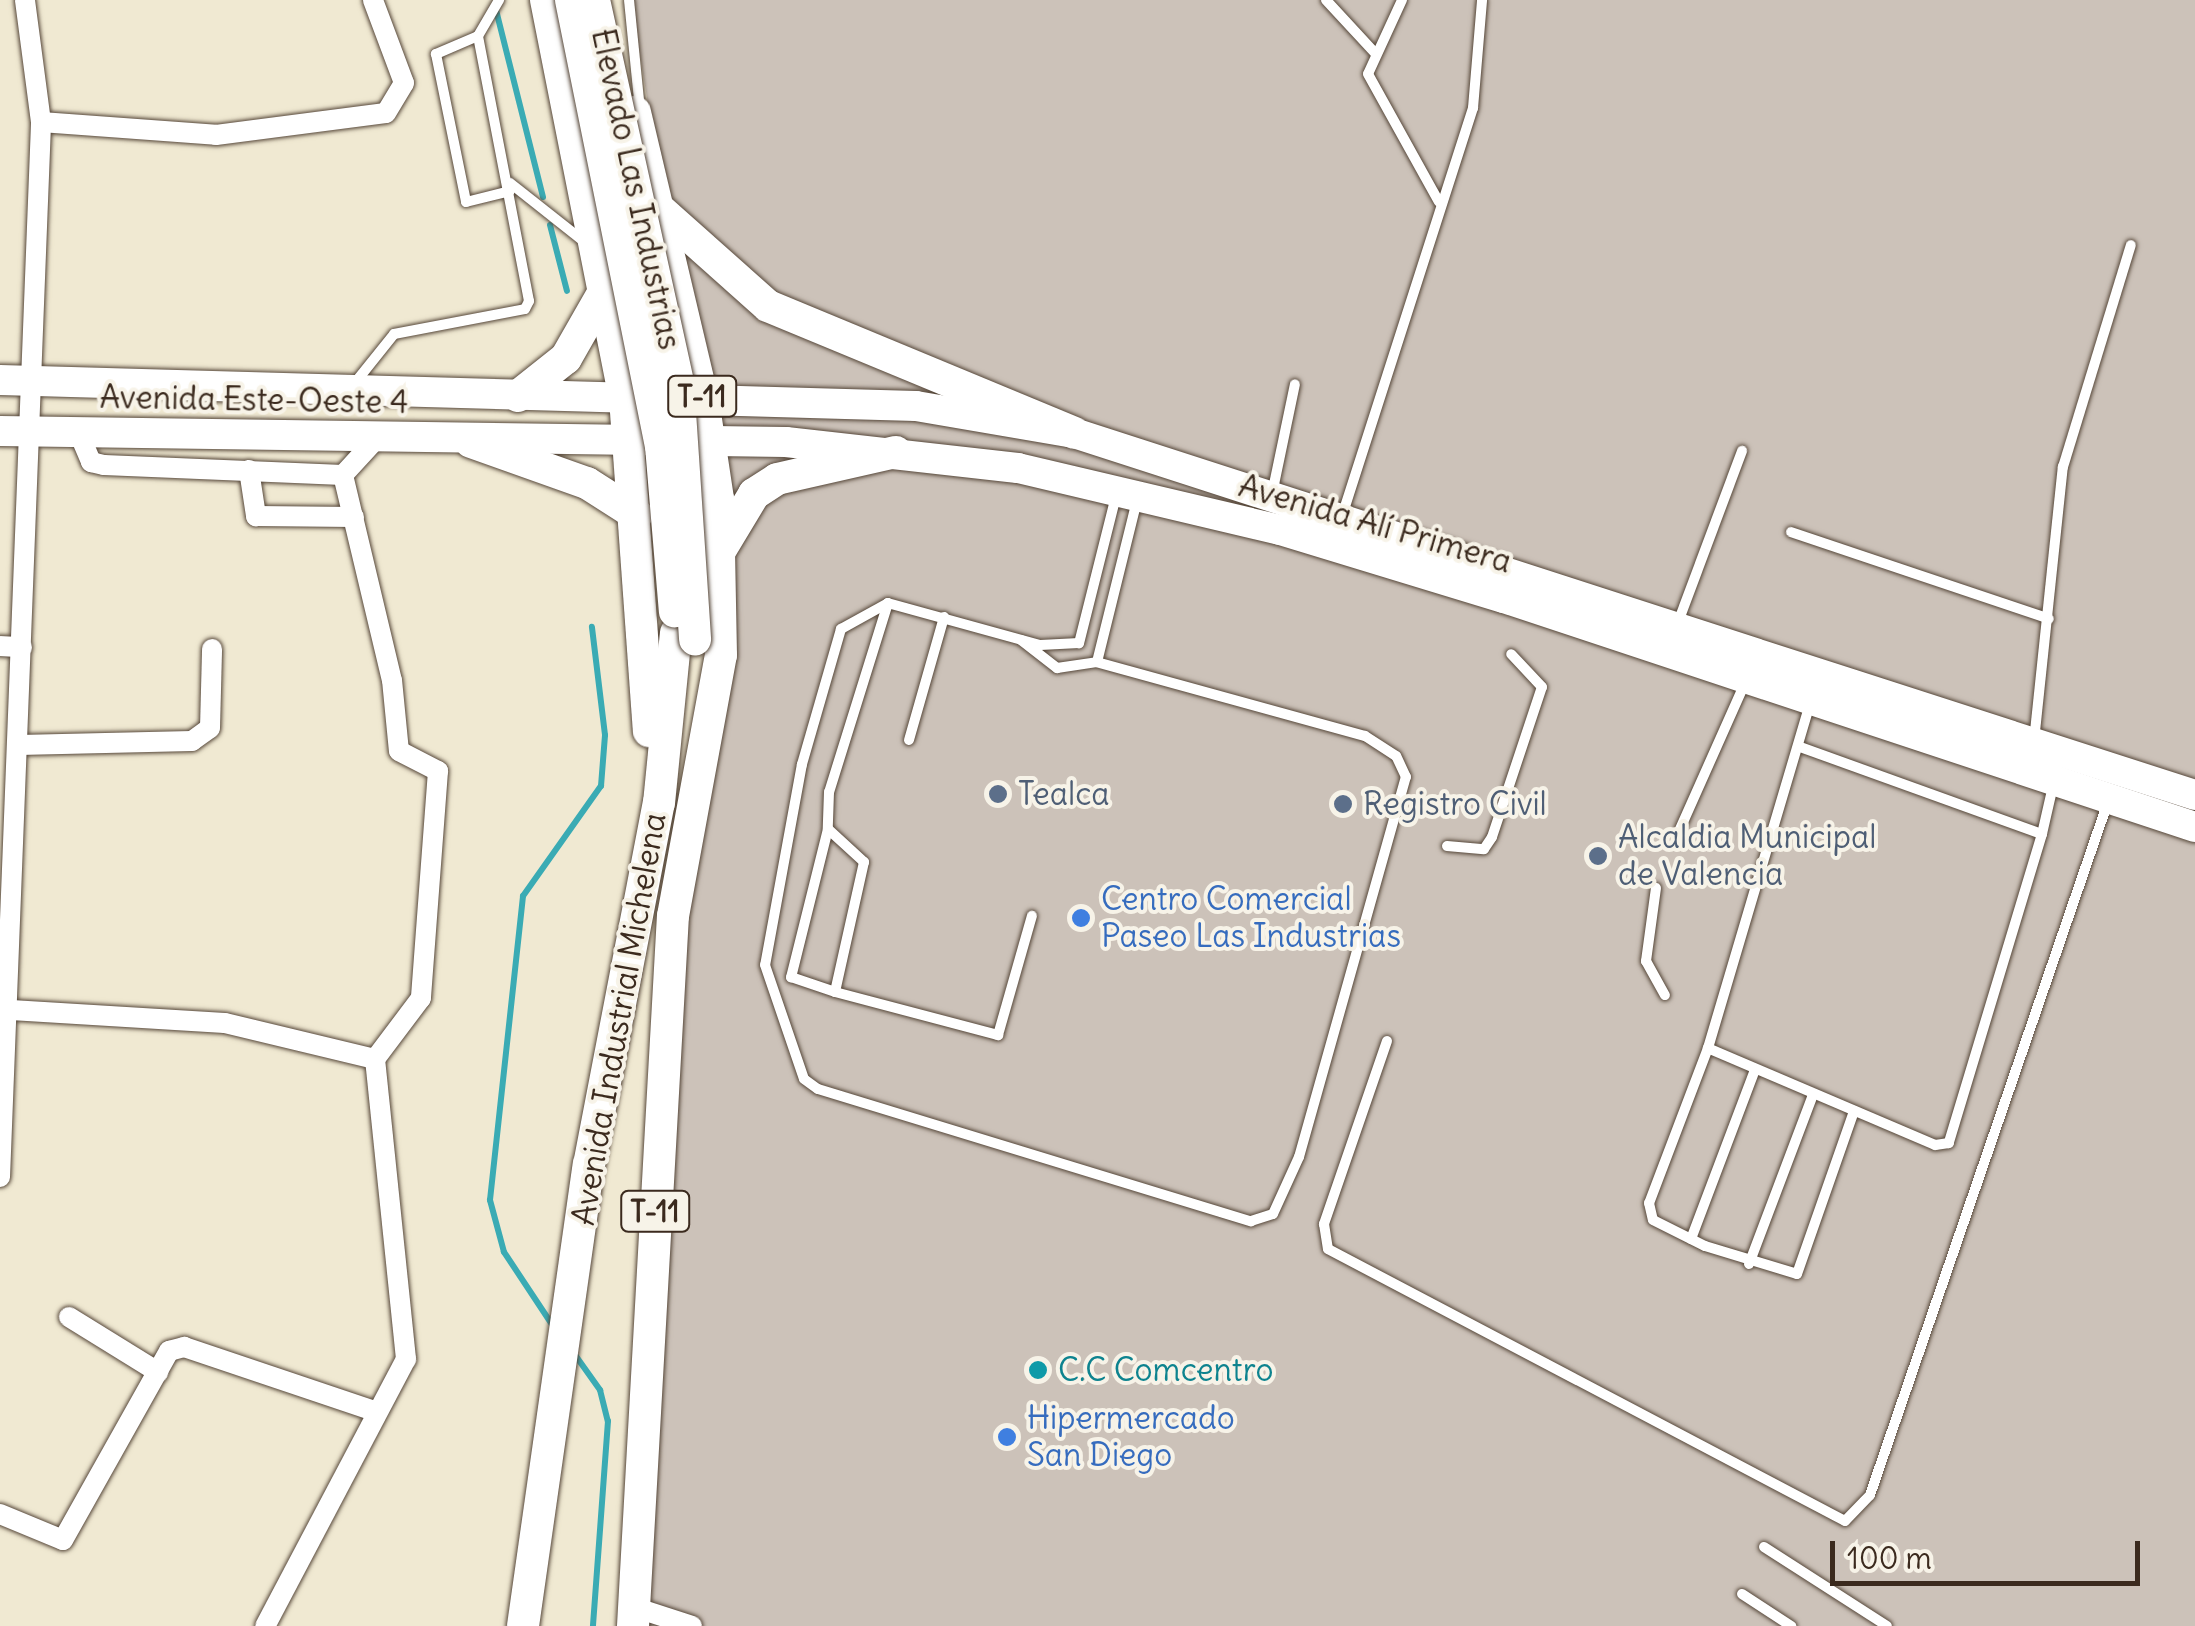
<!DOCTYPE html>
<html>
<head>
<meta charset="utf-8">
<style>
	body { margin:0 }
	#map { position:relative; width:2195px; height:1626px; overflow:hidden; background:#f0e9d2; font-family:Delius,sans-serif }
	div>[style] { position:absolute }
	.industrial>* { inset:0; background:#ccc2b9 }
	.stream>* { height:6px; margin:-3px; padding:0 3px; transform-origin:3px; border-radius:3px; background:#3aabb4 }
	.roads { filter:drop-shadow(0 0 2px #564739) drop-shadow(0 0 2px #564739) }
	.service>* { height:10px; margin:-5px; padding:0 5px; transform-origin:5px; border-radius:5px; background:#fff }
	.minor>* { height:20px; margin:-10px; padding:0 10px; transform-origin:10px; border-radius:10px; background:#fff }
	.secondary>* { height:30px; margin:-15px; padding:0 15px; transform-origin:15px; border-radius:15px; background:#fff }
	.primary>* { height:32px; margin:-16px; padding:0 16px; transform-origin:16px; border-radius:16px; background:#fff }
	.bridges { filter:drop-shadow(0 0 2px #564739) drop-shadow(0 0 2px #564739) }
	.primary-bridge>* { height:32px; margin:-16px; padding:0 16px; transform-origin:16px; border-radius:16px; background:#fff }
	.dots>* { width:28px; height:28px; translate:-50% -50%; box-sizing:border-box; border:5px solid #f7f3e8; border-radius:50% }
	span { translate:-50% -50%; white-space:nowrap; text-align:center; line-height:1.15; -webkit-text-stroke:8px #f7f3e8; paint-order:stroke }
	.shield-label span { padding:2px 8px; background:#f7f3e8; border:2px solid; border-radius:8px; -webkit-text-stroke-width:0 }
	.shield-label { font-size:30px; color:#3b2a1e; font-weight:700 }
	.street-label { font-size:32px; color:#3b2a1e }
	.service-label { font-size:32px; color:#4e5e75 }
	.left { translate:0 -50%; text-align:left }
	.shop-label { font-size:32px; color:#366cbe }
	.culture-label { font-size:32px; color:#0d838f }
	.scale { position:absolute; left:1830px; top:1541px; width:310px; height:45px; box-sizing:border-box; border:5px solid #3b2a1e; border-top:0; padding-left:12px; font-size:30px; line-height:35px; white-space:nowrap; color:#3b2a1e; -webkit-text-stroke:8px #f7f3e8; paint-order:stroke }
</style>
</head>
<body>
<div id="map">
	<div class="industrial">
		<div style="clip-path:polygon(631px 0,2195px 0,2195px 1626px,633px 1626px,664px 1022px,721px 549px)"></div>
	</div>
	<div class="stream">
		<div style="left:495px;top:6px;width:197px;rotate:75.9deg"></div>
		<div style="left:550px;top:225px;width:68px;rotate:75.6deg"></div>
		<div style="left:553px;top:1326px;width:89px;rotate:-123.5deg"></div>
		<div style="left:504px;top:1252px;width:54px;rotate:-105.1deg"></div>
		<div style="left:490px;top:1200px;width:306px;rotate:-83.8deg"></div>
		<div style="left:523px;top:896px;width:135px;rotate:-54.7deg"></div>
		<div style="left:601px;top:786px;width:51px;rotate:-85.5deg"></div>
		<div style="left:605px;top:735px;width:109px;rotate:-96.9deg"></div>
		<div style="left:573px;top:1352px;width:47px;rotate:54.6deg"></div>
		<div style="left:600px;top:1390px;width:32px;rotate:76deg"></div>
		<div style="left:608px;top:1421px;width:206px;rotate:94.2deg"></div>
	</div>
	<div class="roads">
		<div class="service">
			<div style="left:629px;top:0;width:111px;rotate:84.3deg"></div>
			<div style="left:1326px;top:0;width:72px;rotate:47.2deg"></div>
			<div style="left:1402px;top:0;width:81px;rotate:114.7deg"></div>
			<div style="left:1368px;top:74px;width:146px;rotate:61deg"></div>
			<div style="left:478px;top:36px;width:46px;rotate:156.8deg"></div>
			<div style="left:436px;top:54px;width:151px;rotate:78.5deg"></div>
			<div style="left:466px;top:202px;width:45px;rotate:-14deg"></div>
			<div style="left:510px;top:183px;width:97px;rotate:38.3deg"></div>
			<div style="left:354px;top:384px;width:64px;rotate:-51.3deg"></div>
			<div style="left:394px;top:334px;width:133px;rotate:-10.8deg"></div>
			<div style="left:525px;top:309px;width:9px;rotate:-63deg"></div>
			<div style="left:529px;top:301px;width:270px;rotate:-100.9deg"></div>
			<div style="left:478px;top:36px;width:42px;rotate:-59.7deg"></div>
			<div style="left:1272px;top:494px;width:112px;rotate:-78.2deg"></div>
			<div style="left:1116px;top:496px;width:152px;rotate:104.1deg"></div>
			<div style="left:1079px;top:643px;width:39px;rotate:177deg"></div>
			<div style="left:1040px;top:645px;width:158px;rotate:-164.6deg"></div>
			<div style="left:888px;top:603px;width:54px;rotate:151deg"></div>
			<div style="left:841px;top:629px;width:141px;rotate:106.1deg"></div>
			<div style="left:802px;top:764px;width:204px;rotate:100.4deg"></div>
			<div style="left:765px;top:965px;width:120px;rotate:71.1deg"></div>
			<div style="left:804px;top:1079px;width:17px;rotate:36deg"></div>
			<div style="left:818px;top:1089px;width:453px;rotate:17deg"></div>
			<div style="left:1251px;top:1221px;width:23px;rotate:-18deg"></div>
			<div style="left:1273px;top:1214px;width:63px;rotate:-65.5deg"></div>
			<div style="left:1299px;top:1157px;width:395px;rotate:-74.3deg"></div>
			<div style="left:1406px;top:777px;width:23px;rotate:-115deg"></div>
			<div style="left:1396px;top:756px;width:37px;rotate:-147deg"></div>
			<div style="left:1365px;top:736px;width:278px;rotate:-164.6deg"></div>
			<div style="left:1097px;top:662px;width:167px;rotate:-76.1deg"></div>
			<div style="left:1342px;top:516px;width:429px;rotate:-72.2deg"></div>
			<div style="left:1473px;top:108px;width:108px;rotate:-85.2deg"></div>
			<div style="left:1791px;top:532px;width:272px;rotate:18.6deg"></div>
			<div style="left:888px;top:603px;width:198px;rotate:107.3deg"></div>
			<div style="left:829px;top:792px;width:37px;rotate:92deg"></div>
			<div style="left:828px;top:829px;width:49px;rotate:42.5deg"></div>
			<div style="left:864px;top:862px;width:133px;rotate:102.6deg"></div>
			<div style="left:835px;top:992px;width:169px;rotate:14.8deg"></div>
			<div style="left:998px;top:1035px;width:124px;rotate:-74.1deg"></div>
			<div style="left:1677px;top:625px;width:186px;rotate:-69.5deg"></div>
			<div style="left:1021px;top:640px;width:46px;rotate:37.9deg"></div>
			<div style="left:1057px;top:668px;width:40px;rotate:-8.5deg"></div>
			<div style="left:909px;top:740px;width:128px;rotate:-74.1deg"></div>
			<div style="left:2034px;top:741px;width:276px;rotate:-84deg"></div>
			<div style="left:2063px;top:467px;width:232px;rotate:-73deg"></div>
			<div style="left:1800px;top:747px;width:257px;rotate:19.8deg"></div>
			<div style="left:2042px;top:834px;width:323px;rotate:106.8deg"></div>
			<div style="left:1949px;top:1143px;width:14px;rotate:172deg"></div>
			<div style="left:1935px;top:1145px;width:247px;rotate:-156.9deg"></div>
			<div style="left:1708px;top:1048px;width:362px;rotate:-73.5deg"></div>
			<div style="left:828px;top:829px;width:153px;rotate:104deg"></div>
			<div style="left:791px;top:977px;width:46px;rotate:18.8deg"></div>
			<div style="left:1680px;top:829px;width:160px;rotate:-66deg"></div>
			<div style="left:2042px;top:834px;width:49px;rotate:-77.1deg"></div>
			<div style="left:1447px;top:846px;width:37px;rotate:5deg"></div>
			<div style="left:1484px;top:849px;width:14px;rotate:-56deg"></div>
			<div style="left:1492px;top:837px;width:158px;rotate:-71.6deg"></div>
			<div style="left:1542px;top:687px;width:45px;rotate:-133.2deg"></div>
			<div style="left:1656px;top:888px;width:74px;rotate:97.8deg"></div>
			<div style="left:1646px;top:961px;width:39px;rotate:61deg"></div>
			<div style="left:1387px;top:1041px;width:194px;rotate:109deg"></div>
			<div style="left:1324px;top:1224px;width:25px;rotate:81deg"></div>
			<div style="left:1328px;top:1249px;width:584px;rotate:27.75deg"></div>
			<div style="left:1845px;top:1521px;width:36px;rotate:-46deg"></div>
			<div style="left:1870px;top:1495px;width:733px;rotate:-71.05deg"></div>
			<div style="left:1708px;top:1048px;width:166px;rotate:110.8deg"></div>
			<div style="left:1649px;top:1203px;width:17px;rotate:77deg"></div>
			<div style="left:1653px;top:1220px;width:58px;rotate:26.6deg"></div>
			<div style="left:1705px;top:1246px;width:96px;rotate:16.9deg"></div>
			<div style="left:1797px;top:1274px;width:173px;rotate:-70.7deg"></div>
			<div style="left:1691px;top:1239px;width:181px;rotate:-69.3deg"></div>
			<div style="left:1749px;top:1264px;width:181px;rotate:-69.3deg"></div>
			<div style="left:1764px;top:1547px;width:146px;rotate:32.7deg"></div>
			<div style="left:1742px;top:1594px;width:59px;rotate:33.1deg"></div>
		</div>
		<div class="minor">
			<div style="left:41px;top:122px;width:175px;rotate:4.2deg"></div>
			<div style="left:216px;top:135px;width:171px;rotate:-7.4deg"></div>
			<div style="left:386px;top:113px;width:35px;rotate:-59deg"></div>
			<div style="left:404px;top:83px;width:89px;rotate:-110.5deg"></div>
			<div style="left:78px;top:431px;width:34px;rotate:67deg"></div>
			<div style="left:91px;top:462px;width:13px;rotate:13deg"></div>
			<div style="left:104px;top:465px;width:239px;rotate:2.4deg"></div>
			<div style="left:343px;top:475px;width:52px;rotate:-47.4deg"></div>
			<div style="left:249px;top:470px;width:47px;rotate:81.3deg"></div>
			<div style="left:256px;top:516px;width:98px;rotate:0.6deg"></div>
			<div style="left:343px;top:475px;width:211px;rotate:76.6deg"></div>
			<div style="left:392px;top:680px;width:71px;rotate:84.4deg"></div>
			<div style="left:399px;top:751px;width:44px;rotate:27.1deg"></div>
			<div style="left:438px;top:771px;width:228px;rotate:94.3deg"></div>
			<div style="left:421px;top:998px;width:76px;rotate:127deg"></div>
			<div style="left:0;top:646px;width:22px;rotate:3deg"></div>
			<div style="left:19px;top:745px;width:173px;rotate:-1.3deg"></div>
			<div style="left:192px;top:741px;width:22px;rotate:-36deg"></div>
			<div style="left:210px;top:728px;width:79px;rotate:-88.5deg"></div>
			<div style="left:11px;top:1010px;width:214px;rotate:3.5deg"></div>
			<div style="left:225px;top:1023px;width:154px;rotate:13.5deg"></div>
			<div style="left:375px;top:1059px;width:302px;rotate:84.1deg"></div>
			<div style="left:406px;top:1359px;width:302px;rotate:117.8deg"></div>
			<div style="left:0;top:1177px;width:1056px;rotate:-87.77deg"></div>
			<div style="left:41px;top:122px;width:123px;rotate:-97.5deg"></div>
			<div style="left:69px;top:1317px;width:105px;rotate:31.7deg"></div>
			<div style="left:0;top:1514px;width:68px;rotate:22.4deg"></div>
			<div style="left:63px;top:1540px;width:217px;rotate:-60.7deg"></div>
			<div style="left:169px;top:1351px;width:16px;rotate:-15deg"></div>
			<div style="left:184px;top:1347px;width:197px;rotate:18.6deg"></div>
			<div style="left:634px;top:1607px;width:61px;rotate:18.1deg"></div>
		</div>
		<div class="secondary">
			<div style="left:0;top:380px;width:916px;rotate:1.63deg"></div>
			<div style="left:916px;top:406px;width:160px;rotate:9.7deg"></div>
			<div style="left:1074px;top:433px;width:1178px;rotate:17.9deg"></div>
			<div style="left:0;top:431px;width:786px;rotate:0.8deg"></div>
			<div style="left:786px;top:442px;width:233px;rotate:6.4deg"></div>
			<div style="left:1018px;top:468px;width:269px;rotate:13.3deg"></div>
			<div style="left:1280px;top:530px;width:234px;rotate:16.9deg"></div>
			<div style="left:1504px;top:598px;width:728px;rotate:18.34deg"></div>
		</div>
		<div class="primary">
			<div style="left:546px;top:0;width:406px;rotate:78.8deg"></div>
			<div style="left:625px;top:398px;width:334px;rotate:85.9deg"></div>
			<div style="left:658px;top:208px;width:147px;rotate:41.7deg"></div>
			<div style="left:768px;top:306px;width:331px;rotate:22.5deg"></div>
			<div style="left:518px;top:396px;width:61px;rotate:-38.4deg"></div>
			<div style="left:566px;top:358px;width:83px;rotate:-60.3deg"></div>
			<div style="left:471px;top:442px;width:123px;rotate:19.5deg"></div>
			<div style="left:587px;top:483px;width:59px;rotate:32.6deg"></div>
			<div style="left:721px;top:549px;width:64px;rotate:-59deg"></div>
			<div style="left:754px;top:494px;width:27px;rotate:-33deg"></div>
			<div style="left:777px;top:479px;width:122px;rotate:-12.8deg"></div>
			<div style="left:523px;top:1626px;width:466px;rotate:-81.9deg"></div>
			<div style="left:589px;top:1165px;width:369px;rotate:-79.1deg"></div>
			<div style="left:659px;top:803px;width:171px;rotate:-84.3deg"></div>
			<div style="left:633px;top:1626px;width:711px;rotate:-86.78deg"></div>
			<div style="left:673px;top:916px;width:265px;rotate:-79.6deg"></div>
			<div style="left:721px;top:655px;width:156px;rotate:-91.1deg"></div>
			<div style="left:718px;top:499px;width:100px;rotate:-98.6deg"></div>
			<div style="left:703px;top:400px;width:296px;rotate:-103.3deg"></div>
		</div>
	</div>
	<div class="bridges">
		<div class="primary-bridge">
			<div style="left:571px;top:0;width:455px;rotate:78.6deg"></div>
			<div style="left:661px;top:446px;width:166px;rotate:85.2deg"></div>
			<div style="left:594px;top:0;width:391px;rotate:77.6deg"></div>
			<div style="left:678px;top:382px;width:258px;rotate:86.2deg"></div>
		</div>
	</div>
	<div class="dots">
		<div style="left:998px;top:794px;background:#5c6f8a"></div>
		<div style="left:1343px;top:804px;background:#5c6f8a"></div>
		<div style="left:1598px;top:856px;background:#5c6f8a"></div>
		<div style="left:1081px;top:918px;background:#3f7fe0"></div>
		<div style="left:1038px;top:1370px;background:#0f9aa8"></div>
		<div style="left:1007px;top:1437px;background:#3f7fe0"></div>
	</div>
	<div class="shield-label">
		<span style="left:702px;top:396px">T-11</span>
		<span style="left:655px;top:1211px">T-11</span>
	</div>
	<div class="street-label">
		<span style="left:636px;top:189px;rotate:78deg">Elevado Las Industrias</span>
		<span style="left:254px;top:400px;rotate:1deg">Avenida Este-Oeste 4</span>
		<span style="left:1375px;top:524px;rotate:16deg">Avenida Alí Primera</span>
		<span style="left:619px;top:1019px;rotate:-80deg">Avenida Industrial Michelena</span>
	</div>
	<div class="service-label">
		<span class="left" style="left:1018px;top:794px">Tealca</span>
		<span class="left" style="left:1363px;top:804px">Registro Civil</span>
		<span class="left" style="left:1618px;top:856px">Alcaldia Municipal<br>de Valencia</span>
	</div>
	<div class="shop-label">
		<span class="left" style="left:1101px;top:918px">Centro Comercial<br>Paseo Las Industrias</span>
		<span class="left" style="left:1027px;top:1437px">Hipermercado<br>San Diego</span>
	</div>
	<div class="culture-label">
		<span class="left" style="left:1058px;top:1370px">C.C Comcentro</span>
	</div>
	<div class="scale">100 m</div>
</div>
</body>
</html>
